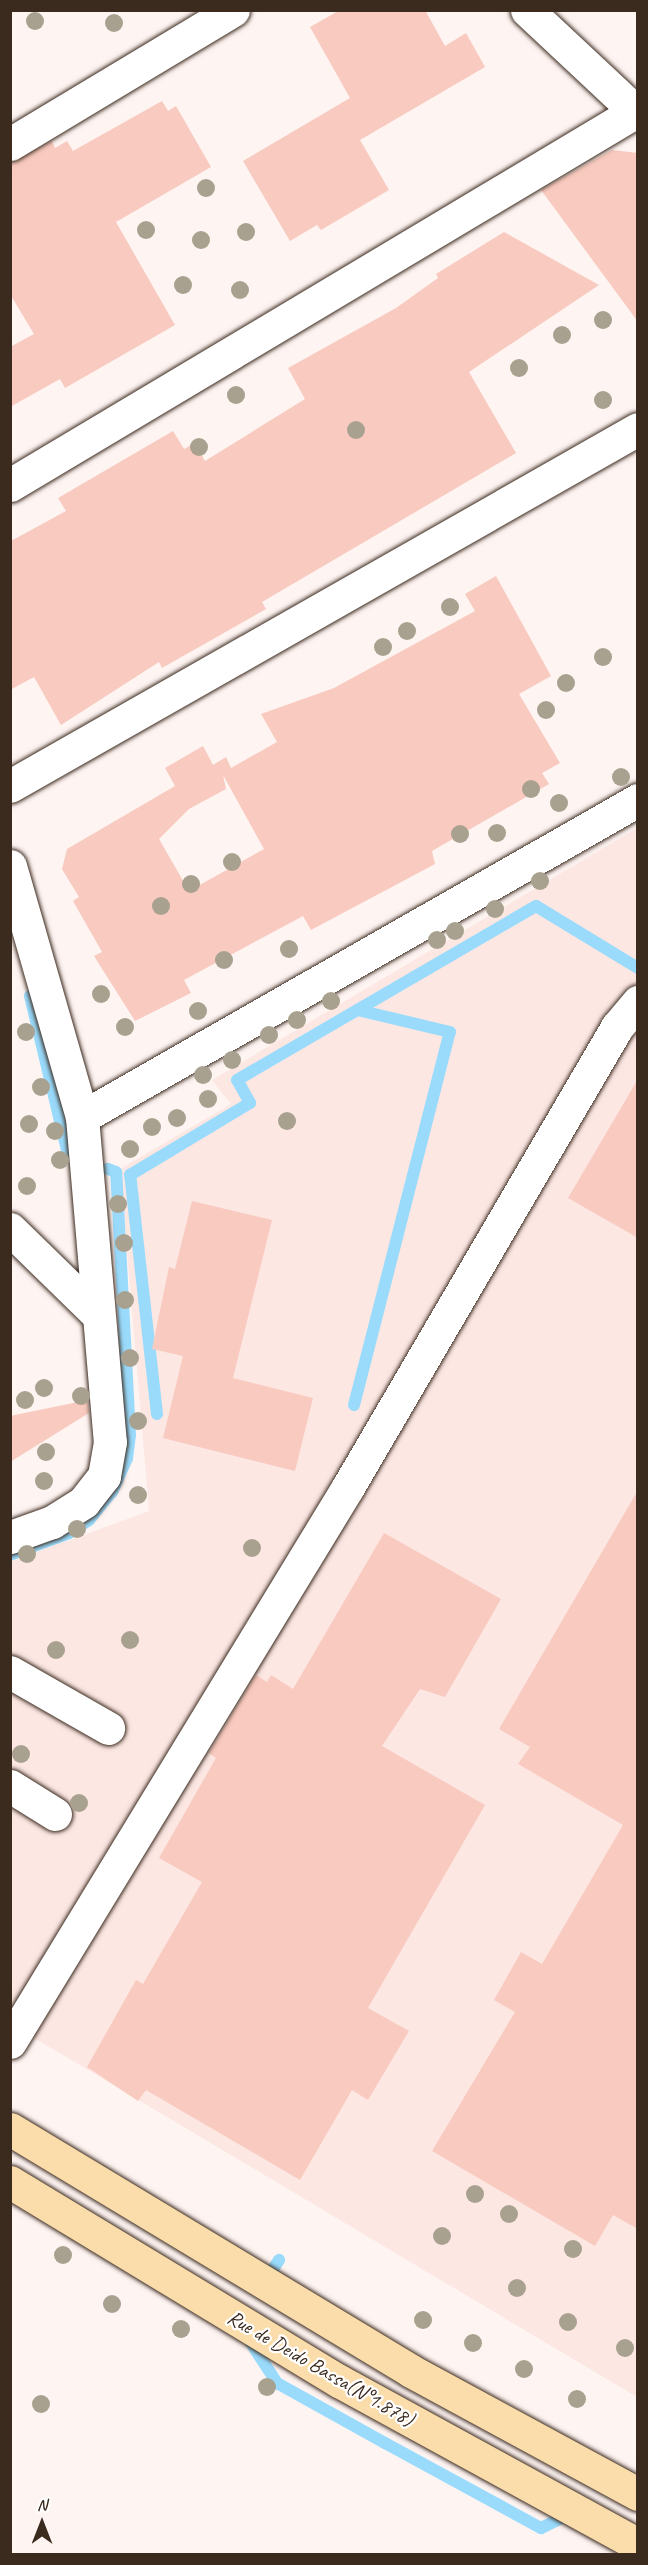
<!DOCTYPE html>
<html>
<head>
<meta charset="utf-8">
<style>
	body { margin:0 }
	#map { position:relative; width:648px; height:2565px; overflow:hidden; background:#fef4f2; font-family:Caveat,sans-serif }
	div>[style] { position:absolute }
	.built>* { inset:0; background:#fce7e3 }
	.stream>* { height:12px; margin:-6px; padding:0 6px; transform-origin:6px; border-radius:6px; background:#9adbfc }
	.building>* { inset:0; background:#f9cabf }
	.roads { filter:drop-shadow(0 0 2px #3b2a1e) drop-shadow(0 0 2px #3b2a1e) }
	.minor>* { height:33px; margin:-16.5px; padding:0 16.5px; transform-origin:16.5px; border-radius:16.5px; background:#fff }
	.major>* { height:33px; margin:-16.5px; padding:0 16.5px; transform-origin:16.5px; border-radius:16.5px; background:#fbddab }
	.trees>* { width:18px; height:18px; margin:-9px; border-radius:50%; background:#a9a18f }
	span { translate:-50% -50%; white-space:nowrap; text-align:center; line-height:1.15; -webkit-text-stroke:4.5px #fff; paint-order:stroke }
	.street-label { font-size:21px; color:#3b2a1e }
	.frame { position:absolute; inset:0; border:12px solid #3b2a1e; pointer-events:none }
	.north { position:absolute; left:12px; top:2493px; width:60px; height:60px; -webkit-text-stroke:4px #fff; paint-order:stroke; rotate:0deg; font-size:16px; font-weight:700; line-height:24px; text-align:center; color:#3b2a1e }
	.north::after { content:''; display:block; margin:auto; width:21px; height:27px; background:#3b2a1e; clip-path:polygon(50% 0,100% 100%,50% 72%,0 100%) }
</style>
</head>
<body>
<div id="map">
	<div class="built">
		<div style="clip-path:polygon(637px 828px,637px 2397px,11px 2024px,11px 1562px,149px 1511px,120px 1169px,231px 1104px,212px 1080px)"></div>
	</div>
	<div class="stream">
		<div style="left:30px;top:996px;width:163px;rotate:76.5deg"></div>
		<div style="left:68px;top:1154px;width:14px;rotate:21deg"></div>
		<div style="left:354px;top:1405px;width:385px;rotate:-75.6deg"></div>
		<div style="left:450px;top:1032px;width:95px;rotate:-166.6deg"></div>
		<div style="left:157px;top:1414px;width:241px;rotate:-96.4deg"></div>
		<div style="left:130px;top:1175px;width:140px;rotate:-31deg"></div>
		<div style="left:250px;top:1103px;width:26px;rotate:-119deg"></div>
		<div style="left:237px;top:1080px;width:346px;rotate:-30.2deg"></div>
		<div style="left:536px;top:906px;width:119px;rotate:31.3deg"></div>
		<div style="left:10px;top:1555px;width:63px;rotate:-20.4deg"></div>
		<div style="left:69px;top:1533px;width:24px;rotate:-33deg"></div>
		<div style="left:89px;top:1520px;width:36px;rotate:-51deg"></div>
		<div style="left:112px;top:1492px;width:36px;rotate:-66deg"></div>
		<div style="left:127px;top:1459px;width:24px;rotate:-83deg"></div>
		<div style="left:130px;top:1435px;width:263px;rotate:-93deg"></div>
		<div style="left:116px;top:1172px;width:9px;rotate:-159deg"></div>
		<div style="left:266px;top:2280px;width:24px;rotate:-57deg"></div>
		<div style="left:251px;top:2343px;width:48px;rotate:57deg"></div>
		<div style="left:277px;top:2383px;width:124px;rotate:29.1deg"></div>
		<div style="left:385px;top:2443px;width:178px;rotate:28.6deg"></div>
		<div style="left:541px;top:2528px;width:25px;rotate:-26deg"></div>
		<div style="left:564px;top:2517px;width:9px;rotate:27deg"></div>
	</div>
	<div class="building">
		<div style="clip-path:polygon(340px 10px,425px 10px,445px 46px,466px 33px,485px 67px,360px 140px,389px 190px,321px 230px,317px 225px,290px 241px,243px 161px,350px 98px,310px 27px)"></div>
		<div style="clip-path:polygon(162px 101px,168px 111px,176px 106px,211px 167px,116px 222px,175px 325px,65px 388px,60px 379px,10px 407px,10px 347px,34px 334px,10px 294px,10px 163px,52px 141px,55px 148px,67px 141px,73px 151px)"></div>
		<div style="clip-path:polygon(612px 150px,638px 153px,638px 322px,541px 190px)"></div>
		<div style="clip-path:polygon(504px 232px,599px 285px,469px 372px,516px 453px,262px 602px,266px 609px,162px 668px,159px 662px,61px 725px,34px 677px,10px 690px,11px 541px,66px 511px,58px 498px,173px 431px,184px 449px,195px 443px,205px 461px,305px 399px,288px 368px,396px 308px,438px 278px,436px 274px)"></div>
		<div style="clip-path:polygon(evenodd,496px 576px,551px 676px,519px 694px,560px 763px,542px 773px,549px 784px,432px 851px,435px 864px,311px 930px,303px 916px,184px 980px,191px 993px,135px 1021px,94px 956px,102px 952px,73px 901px,79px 897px,62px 869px,67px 849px,175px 786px,165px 768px,203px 746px,213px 765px,226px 757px,231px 768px,277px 742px,261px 714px,334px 688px,475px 611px,465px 594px,496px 576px,223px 775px,264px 849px,189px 891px,159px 839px,189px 809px,226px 789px,223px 775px)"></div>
		<div style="clip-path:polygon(638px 1079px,638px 1238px,568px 1198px)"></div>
		<div style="clip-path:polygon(192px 1201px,272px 1220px,233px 1378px,313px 1398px,295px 1471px,163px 1438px,183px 1356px,152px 1349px,169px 1267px,175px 1269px)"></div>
		<div style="clip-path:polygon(88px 1400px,89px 1413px,10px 1462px,10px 1416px)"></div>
		<div style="clip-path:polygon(638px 1490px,638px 2229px,613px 2215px,595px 2246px,432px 2151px,515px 2012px,494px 2000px,521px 1952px,542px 1964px,623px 1825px,518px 1764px,530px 1747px,499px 1729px)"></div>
		<div style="clip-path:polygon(384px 1533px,501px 1599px,445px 1697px,420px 1689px,382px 1746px,485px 1805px,368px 2008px,409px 2031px,368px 2100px,352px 2090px,300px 2180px,146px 2090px,138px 2101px,87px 2067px,136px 1980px,143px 1984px,202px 1882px,159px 1858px,216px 1758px,209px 1753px,256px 1675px,267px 1682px,271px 1675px,293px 1689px)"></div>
	</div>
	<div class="roads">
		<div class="minor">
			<div style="left:527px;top:10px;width:152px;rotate:43.1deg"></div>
			<div style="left:10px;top:144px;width:260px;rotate:-31deg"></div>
			<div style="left:10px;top:485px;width:731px;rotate:-30.84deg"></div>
			<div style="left:10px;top:786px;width:722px;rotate:-29.62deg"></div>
			<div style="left:10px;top:866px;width:261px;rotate:74deg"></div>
			<div style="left:82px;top:1117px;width:326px;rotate:85.1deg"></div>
			<div style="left:110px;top:1442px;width:35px;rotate:100deg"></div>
			<div style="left:104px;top:1476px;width:33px;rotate:128deg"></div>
			<div style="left:84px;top:1502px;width:38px;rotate:148deg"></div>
			<div style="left:52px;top:1522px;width:45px;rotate:160.3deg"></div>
			<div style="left:82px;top:1117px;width:640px;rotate:-29.69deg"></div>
			<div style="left:10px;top:1229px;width:122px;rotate:44.3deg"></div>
			<div style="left:10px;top:1672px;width:113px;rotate:29.7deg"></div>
			<div style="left:10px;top:1786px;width:53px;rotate:31.9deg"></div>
			<div style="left:10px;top:2042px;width:650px;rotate:-58.66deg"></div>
			<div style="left:348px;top:1487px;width:533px;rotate:-59.68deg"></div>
			<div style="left:617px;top:1027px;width:33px;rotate:-50deg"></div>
		</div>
		<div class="major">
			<div style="left:10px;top:2129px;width:468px;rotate:31.1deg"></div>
			<div style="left:411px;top:2371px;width:258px;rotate:28.5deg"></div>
			<div style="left:10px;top:2182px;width:385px;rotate:31.2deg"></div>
			<div style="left:339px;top:2381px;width:341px;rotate:28.7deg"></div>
		</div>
	</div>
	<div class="trees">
		<div style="left:35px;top:21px"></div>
		<div style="left:114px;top:23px"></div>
		<div style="left:206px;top:188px"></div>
		<div style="left:146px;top:230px"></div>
		<div style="left:246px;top:232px"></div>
		<div style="left:201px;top:240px"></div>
		<div style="left:183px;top:285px"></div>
		<div style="left:240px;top:290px"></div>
		<div style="left:603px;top:320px"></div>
		<div style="left:562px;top:335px"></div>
		<div style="left:519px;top:368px"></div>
		<div style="left:236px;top:395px"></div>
		<div style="left:603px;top:400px"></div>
		<div style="left:356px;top:430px"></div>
		<div style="left:199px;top:447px"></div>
		<div style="left:450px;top:607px"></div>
		<div style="left:407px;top:631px"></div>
		<div style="left:383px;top:647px"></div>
		<div style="left:603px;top:657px"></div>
		<div style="left:566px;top:683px"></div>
		<div style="left:546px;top:710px"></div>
		<div style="left:621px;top:777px"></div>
		<div style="left:531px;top:789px"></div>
		<div style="left:559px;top:803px"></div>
		<div style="left:497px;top:833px"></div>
		<div style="left:460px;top:834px"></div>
		<div style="left:232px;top:862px"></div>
		<div style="left:540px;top:881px"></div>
		<div style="left:191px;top:884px"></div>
		<div style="left:161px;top:906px"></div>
		<div style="left:495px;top:909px"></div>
		<div style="left:455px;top:931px"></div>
		<div style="left:437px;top:940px"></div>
		<div style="left:289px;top:949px"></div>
		<div style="left:224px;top:960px"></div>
		<div style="left:101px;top:994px"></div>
		<div style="left:331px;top:1001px"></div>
		<div style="left:198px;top:1011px"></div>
		<div style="left:297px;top:1020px"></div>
		<div style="left:125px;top:1027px"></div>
		<div style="left:26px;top:1032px"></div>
		<div style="left:269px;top:1035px"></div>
		<div style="left:232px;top:1060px"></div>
		<div style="left:203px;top:1075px"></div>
		<div style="left:41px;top:1087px"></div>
		<div style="left:208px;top:1099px"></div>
		<div style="left:177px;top:1118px"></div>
		<div style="left:287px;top:1121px"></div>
		<div style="left:29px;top:1124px"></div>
		<div style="left:152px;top:1127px"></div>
		<div style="left:55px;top:1131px"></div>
		<div style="left:130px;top:1149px"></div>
		<div style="left:60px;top:1160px"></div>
		<div style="left:27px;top:1186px"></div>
		<div style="left:118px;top:1204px"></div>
		<div style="left:124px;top:1243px"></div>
		<div style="left:125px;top:1300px"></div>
		<div style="left:130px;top:1358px"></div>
		<div style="left:44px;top:1388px"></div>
		<div style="left:81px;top:1396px"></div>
		<div style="left:25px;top:1400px"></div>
		<div style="left:138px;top:1421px"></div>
		<div style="left:46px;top:1452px"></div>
		<div style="left:44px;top:1481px"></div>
		<div style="left:138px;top:1495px"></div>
		<div style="left:77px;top:1529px"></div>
		<div style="left:252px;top:1548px"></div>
		<div style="left:27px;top:1554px"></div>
		<div style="left:130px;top:1640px"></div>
		<div style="left:56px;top:1650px"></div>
		<div style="left:21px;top:1754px"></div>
		<div style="left:79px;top:1803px"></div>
		<div style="left:475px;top:2194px"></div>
		<div style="left:509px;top:2214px"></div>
		<div style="left:442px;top:2236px"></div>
		<div style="left:573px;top:2249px"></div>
		<div style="left:63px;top:2255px"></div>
		<div style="left:517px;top:2288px"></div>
		<div style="left:112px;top:2304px"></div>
		<div style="left:423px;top:2320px"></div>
		<div style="left:568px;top:2322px"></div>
		<div style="left:181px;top:2329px"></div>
		<div style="left:473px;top:2343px"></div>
		<div style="left:625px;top:2348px"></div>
		<div style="left:524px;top:2369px"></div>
		<div style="left:267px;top:2387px"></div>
		<div style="left:577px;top:2399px"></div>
		<div style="left:41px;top:2404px"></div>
	</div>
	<div class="street-label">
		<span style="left:321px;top:2368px;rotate:30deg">Rue de Deido Bassa(N°1.878)</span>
	</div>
	<div class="frame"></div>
	<div class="north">N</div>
</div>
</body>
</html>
